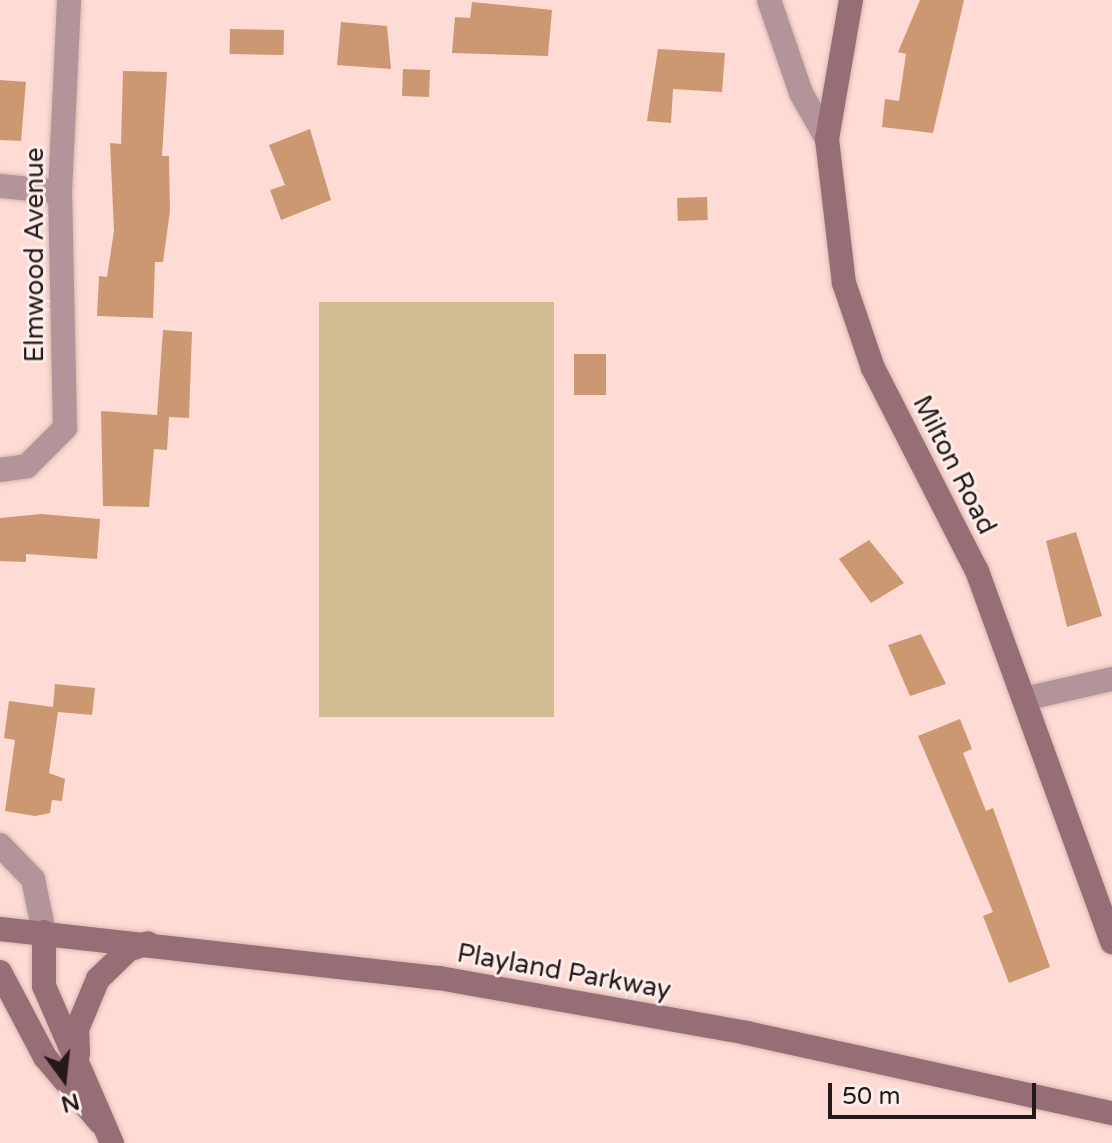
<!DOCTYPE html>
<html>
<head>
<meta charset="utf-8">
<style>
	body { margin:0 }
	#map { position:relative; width:1112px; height:1143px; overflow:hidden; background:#fedbd4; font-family:"Varela Round",sans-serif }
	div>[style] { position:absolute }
	.green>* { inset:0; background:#d1bb90; transform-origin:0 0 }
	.building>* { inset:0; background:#cc9871; transform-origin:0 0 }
	.roads { filter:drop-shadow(0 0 2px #d7b8b2) drop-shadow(0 0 2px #d7b8b2) }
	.street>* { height:24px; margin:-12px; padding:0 12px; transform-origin:12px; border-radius:12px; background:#b2949a }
	.secondary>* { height:24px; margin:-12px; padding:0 12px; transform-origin:12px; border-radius:12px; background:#976d76 }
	span { translate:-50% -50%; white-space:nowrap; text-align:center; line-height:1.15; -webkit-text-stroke:6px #fceeeb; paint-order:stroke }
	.street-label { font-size:26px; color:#251917 }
	.north { position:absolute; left:24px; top:1039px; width:80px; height:80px; -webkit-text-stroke:6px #fceeeb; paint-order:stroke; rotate:165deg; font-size:22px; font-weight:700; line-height:32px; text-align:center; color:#251917 }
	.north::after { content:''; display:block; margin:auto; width:28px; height:36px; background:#251917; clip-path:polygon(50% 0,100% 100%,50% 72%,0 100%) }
	.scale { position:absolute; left:828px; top:1083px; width:208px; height:36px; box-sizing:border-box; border:4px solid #251917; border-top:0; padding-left:10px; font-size:24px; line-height:28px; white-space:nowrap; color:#251917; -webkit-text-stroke:6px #fceeeb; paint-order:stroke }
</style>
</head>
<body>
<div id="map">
	<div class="green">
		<div style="left:554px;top:302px;width:415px;height:235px;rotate:90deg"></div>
	</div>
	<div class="building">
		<div style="clip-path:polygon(920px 0,964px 0,933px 133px,882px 127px,885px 99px,899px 101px,906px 54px,898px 52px)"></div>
		<div style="clip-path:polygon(472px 2px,552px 10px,548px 56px,452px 53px,455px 17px,470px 18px)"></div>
		<div style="clip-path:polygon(341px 22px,387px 26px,391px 69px,337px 65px)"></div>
		<div style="left:230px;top:29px;width:54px;height:25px;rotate:1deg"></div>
		<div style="clip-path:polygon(658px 49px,725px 53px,722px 92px,673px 89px,671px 123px,647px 121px)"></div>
		<div style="left:403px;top:69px;width:27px;height:27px;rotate:2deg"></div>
		<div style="clip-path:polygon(123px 71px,167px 72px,162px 156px,169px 156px,170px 211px,163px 262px,155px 262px,153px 318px,97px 316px,99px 276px,107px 277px,114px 231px,110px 143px,121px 144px)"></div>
		<div style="clip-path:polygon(0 80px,26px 82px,21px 141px,0 140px)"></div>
		<div style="clip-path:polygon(310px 129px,331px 200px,281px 220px,270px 190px,285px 185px,269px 145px)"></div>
		<div style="left:707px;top:197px;width:23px;height:30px;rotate:88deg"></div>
		<div style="clip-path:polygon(163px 330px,192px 332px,189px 418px,169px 417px,167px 450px,154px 449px,149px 507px,103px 506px,101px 411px,157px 415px)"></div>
		<div style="left:574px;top:354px;width:32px;height:41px"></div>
		<div style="clip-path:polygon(41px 514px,100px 519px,97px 559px,26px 554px,26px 562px,0 561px,0 518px)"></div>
		<div style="clip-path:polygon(1076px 532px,1102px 616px,1067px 627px,1046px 541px)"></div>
		<div style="clip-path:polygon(869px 540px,904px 583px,871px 603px,839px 559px)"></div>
		<div style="clip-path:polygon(921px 634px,946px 684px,910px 696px,888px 645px)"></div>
		<div style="clip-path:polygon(55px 684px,95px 688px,92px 715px,58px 712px,49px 773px,65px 779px,62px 801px,52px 800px,50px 813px,35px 816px,5px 811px,15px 740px,4px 738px,9px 701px,53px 707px)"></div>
		<div style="clip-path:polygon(960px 719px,972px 749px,963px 753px,986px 811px,993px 808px,1050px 967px,1009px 983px,983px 916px,993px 912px,918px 736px)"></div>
	</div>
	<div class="roads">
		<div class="street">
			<div style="left:769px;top:0;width:98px;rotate:71deg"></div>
			<div style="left:801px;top:93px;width:53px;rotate:60.5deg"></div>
			<div style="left:0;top:186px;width:60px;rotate:5.7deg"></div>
			<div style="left:0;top:470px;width:27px;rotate:-8deg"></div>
			<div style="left:27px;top:466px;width:54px;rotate:-45deg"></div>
			<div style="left:65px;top:428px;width:236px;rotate:-91.2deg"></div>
			<div style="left:60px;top:192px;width:192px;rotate:-87.3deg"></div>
			<div style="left:1024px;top:699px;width:90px;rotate:-12.8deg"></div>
			<div style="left:0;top:845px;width:47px;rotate:45.9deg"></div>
			<div style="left:33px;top:879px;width:54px;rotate:78.3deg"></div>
		</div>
		<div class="secondary">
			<div style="left:851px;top:0;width:141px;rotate:99.8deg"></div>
			<div style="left:827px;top:139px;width:145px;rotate:83.3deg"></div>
			<div style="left:844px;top:283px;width:90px;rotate:71.2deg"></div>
			<div style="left:873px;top:368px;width:228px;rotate:62.9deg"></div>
			<div style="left:977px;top:571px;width:395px;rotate:70deg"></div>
			<div style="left:0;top:929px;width:442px;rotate:6.4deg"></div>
			<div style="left:439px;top:978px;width:313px;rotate:10.1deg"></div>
			<div style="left:747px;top:1033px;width:374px;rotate:12.4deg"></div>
			<div style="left:44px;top:932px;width:54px;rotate:90deg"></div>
			<div style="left:44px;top:986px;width:171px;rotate:66.6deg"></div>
			<div style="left:0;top:972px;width:96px;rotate:62.1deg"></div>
			<div style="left:45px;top:1057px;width:85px;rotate:49.8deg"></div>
			<div style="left:78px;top:1054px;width:25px;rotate:-92deg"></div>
			<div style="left:77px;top:1029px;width:54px;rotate:-67.2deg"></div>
			<div style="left:98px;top:979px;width:42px;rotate:-44deg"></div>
			<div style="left:128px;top:950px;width:21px;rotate:-19deg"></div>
		</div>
	</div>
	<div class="street-label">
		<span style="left:35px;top:255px;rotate:-90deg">Elmwood Avenue</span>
		<span style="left:954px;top:465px;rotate:63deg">Milton Road</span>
		<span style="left:564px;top:972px;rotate:10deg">Playland Parkway</span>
	</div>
	<div class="north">N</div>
	<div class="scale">50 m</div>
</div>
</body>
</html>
